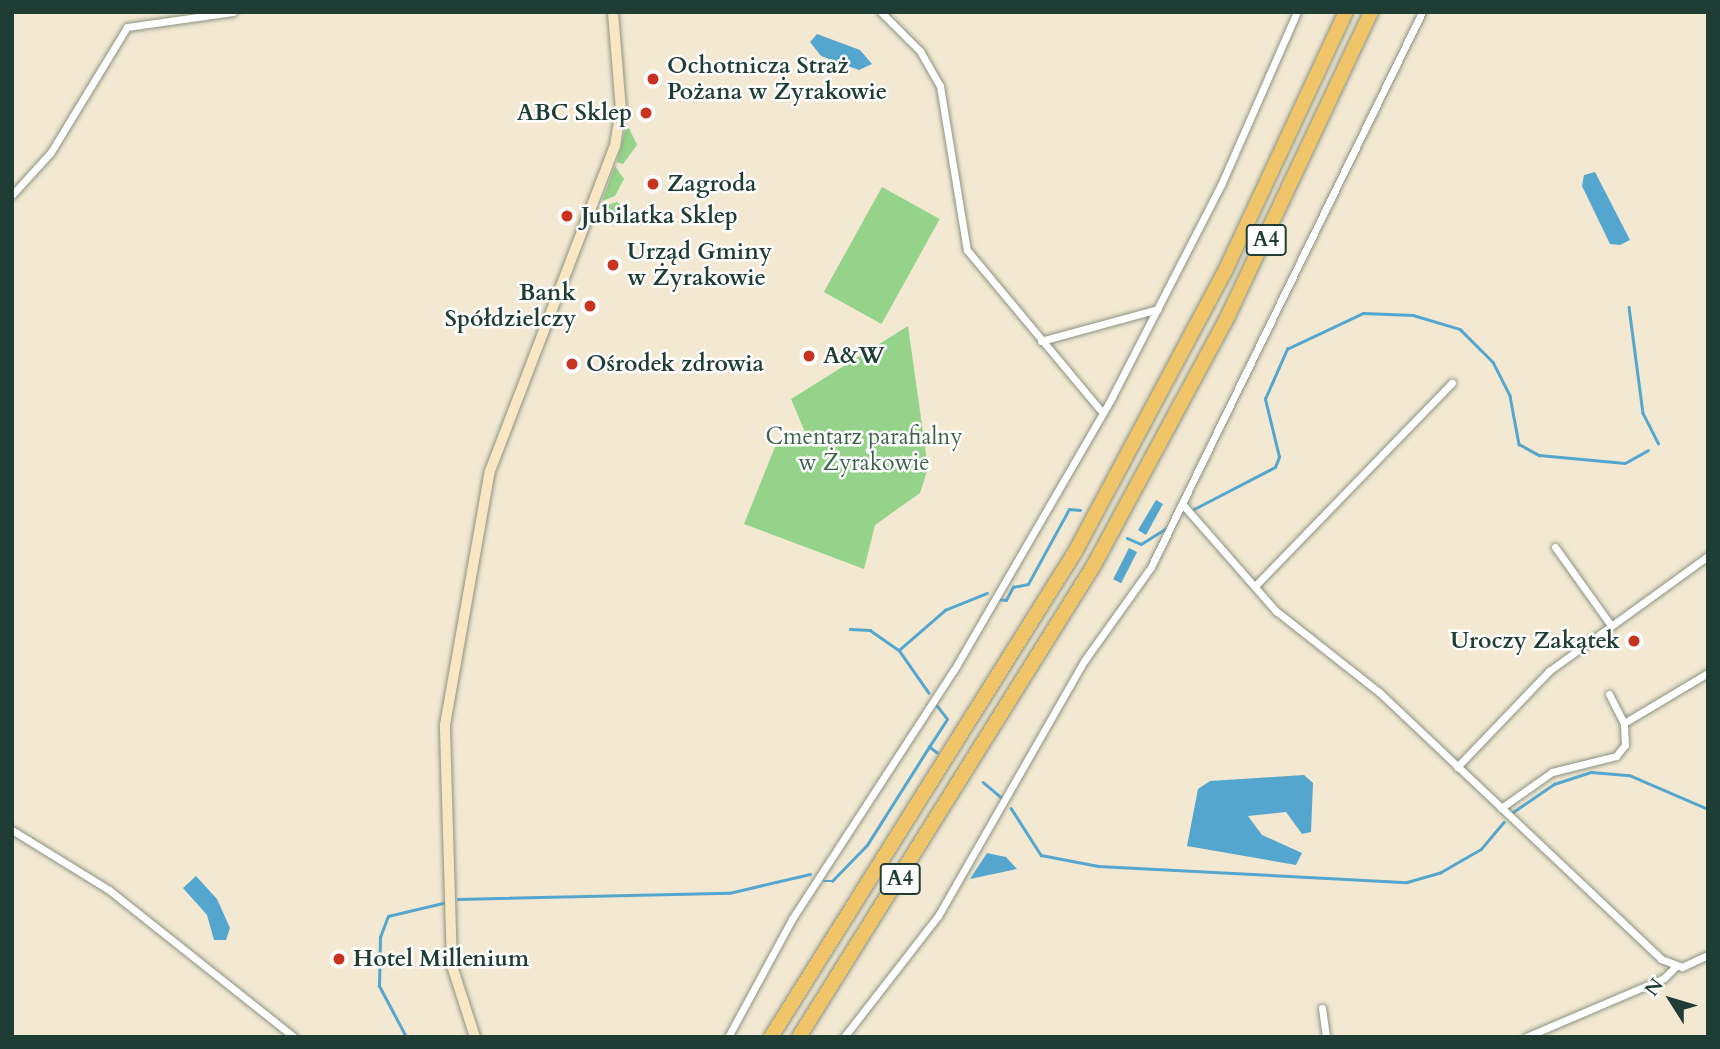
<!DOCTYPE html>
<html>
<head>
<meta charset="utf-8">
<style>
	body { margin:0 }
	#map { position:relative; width:1720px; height:1049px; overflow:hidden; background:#f3e9d2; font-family:Cardo,serif }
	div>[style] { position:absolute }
	.green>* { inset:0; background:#94d389; transform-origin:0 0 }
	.water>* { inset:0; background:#55a6cf; transform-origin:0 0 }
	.stream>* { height:2.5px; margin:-1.25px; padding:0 1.25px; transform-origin:1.25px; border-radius:1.25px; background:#55a6cf }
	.roads { filter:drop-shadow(0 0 2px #899383) drop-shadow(0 0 2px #899383) }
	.street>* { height:7px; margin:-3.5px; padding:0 3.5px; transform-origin:3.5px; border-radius:3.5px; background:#fff }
	.secondary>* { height:10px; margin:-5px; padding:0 5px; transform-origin:5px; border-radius:5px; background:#f9e7c3 }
	.highway>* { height:14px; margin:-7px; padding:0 7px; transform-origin:7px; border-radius:7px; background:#f0c469 }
	.dots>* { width:19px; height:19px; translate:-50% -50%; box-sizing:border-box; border:4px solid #fff; border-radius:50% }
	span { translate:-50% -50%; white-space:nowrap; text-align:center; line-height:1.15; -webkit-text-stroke:5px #fff; paint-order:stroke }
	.shield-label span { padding:2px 5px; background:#fff; border:2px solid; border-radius:5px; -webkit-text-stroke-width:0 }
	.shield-label { font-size:21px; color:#1f3d34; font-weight:700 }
	.poi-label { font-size:23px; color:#1f3d34; font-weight:700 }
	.left { translate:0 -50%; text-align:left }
	.right { translate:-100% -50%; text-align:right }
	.park-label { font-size:23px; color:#3c6249 }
	.frame { position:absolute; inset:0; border:14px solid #1f3d34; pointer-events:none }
	.north { position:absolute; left:1636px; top:965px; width:70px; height:70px; -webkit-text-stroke:5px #fff; paint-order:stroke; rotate:307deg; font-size:19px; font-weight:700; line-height:28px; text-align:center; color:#1f3d34 }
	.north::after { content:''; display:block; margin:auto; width:24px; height:32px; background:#1f3d34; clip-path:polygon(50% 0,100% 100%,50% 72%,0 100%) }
</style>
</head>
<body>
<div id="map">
	<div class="green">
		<div style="clip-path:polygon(627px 124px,637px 145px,623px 164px,617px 162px)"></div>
		<div style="clip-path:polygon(615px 166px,624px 179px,615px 196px,602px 201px)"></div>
		<div style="left:882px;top:187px;width:66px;height:120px;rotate:29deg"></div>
		<div style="clip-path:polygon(617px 202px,633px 212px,636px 220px,609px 219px,607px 205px)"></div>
		<div style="clip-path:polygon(908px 326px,928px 468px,920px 493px,875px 525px,864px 569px,744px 524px,775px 447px,805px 432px,791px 399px)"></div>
	</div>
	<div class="water">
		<div style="clip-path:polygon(817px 34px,860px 50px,872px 64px,859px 70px,821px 56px,810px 42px)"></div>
		<div style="clip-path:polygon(1595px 172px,1630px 240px,1620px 245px,1610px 244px,1582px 186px,1584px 175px)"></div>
		<div style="clip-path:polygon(1156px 500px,1163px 504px,1146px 535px,1138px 530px)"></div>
		<div style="left:1129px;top:548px;width:9px;height:35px;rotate:27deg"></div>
		<div style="clip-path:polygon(1304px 775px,1313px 783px,1311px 832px,1302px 834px,1286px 812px,1248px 816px,1262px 835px,1302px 853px,1296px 865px,1187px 846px,1198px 789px,1210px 781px)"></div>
		<div style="clip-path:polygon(987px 853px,1006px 857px,1017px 869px,970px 879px)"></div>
		<div style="clip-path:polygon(196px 876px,217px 899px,230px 928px,226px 940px,214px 940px,207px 915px,183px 888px)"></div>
	</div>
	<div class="stream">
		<div style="left:1629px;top:307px;width:107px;rotate:82.5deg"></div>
		<div style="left:1643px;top:413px;width:34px;rotate:63deg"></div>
		<div style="left:1194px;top:509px;width:91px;rotate:-27.4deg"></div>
		<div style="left:1275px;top:467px;width:11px;rotate:-68deg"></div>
		<div style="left:1279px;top:457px;width:60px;rotate:-103.6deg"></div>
		<div style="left:1265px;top:399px;width:55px;rotate:-66.3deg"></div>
		<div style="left:1287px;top:349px;width:84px;rotate:-25.3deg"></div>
		<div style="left:1363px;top:313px;width:50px;rotate:2.3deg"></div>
		<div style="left:1413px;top:315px;width:49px;rotate:16.6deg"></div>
		<div style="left:1460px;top:329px;width:47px;rotate:45deg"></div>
		<div style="left:1493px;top:362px;width:38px;rotate:63deg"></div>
		<div style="left:1510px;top:396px;width:49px;rotate:79.4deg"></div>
		<div style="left:1519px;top:444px;width:23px;rotate:29deg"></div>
		<div style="left:1539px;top:455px;width:86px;rotate:5.3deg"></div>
		<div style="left:1625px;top:463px;width:26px;rotate:-29deg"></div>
		<div style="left:1127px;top:538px;width:15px;rotate:23deg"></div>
		<div style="left:1141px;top:544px;width:31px;rotate:-32deg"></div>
		<div style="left:997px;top:599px;width:9px;rotate:6deg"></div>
		<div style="left:1006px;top:600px;width:15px;rotate:-62deg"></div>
		<div style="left:1013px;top:587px;width:15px;rotate:-11deg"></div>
		<div style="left:1028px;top:584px;width:85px;rotate:-61.3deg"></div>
		<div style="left:1069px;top:509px;width:11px;rotate:5deg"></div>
		<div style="left:850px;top:629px;width:20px;rotate:3deg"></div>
		<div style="left:870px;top:630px;width:35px;rotate:35deg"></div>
		<div style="left:899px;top:650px;width:52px;rotate:55.1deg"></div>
		<div style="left:899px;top:650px;width:61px;rotate:-41deg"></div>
		<div style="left:945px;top:610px;width:45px;rotate:-22deg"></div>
		<div style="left:937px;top:753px;width:10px;rotate:-143deg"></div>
		<div style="left:929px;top:747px;width:33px;rotate:-57deg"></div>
		<div style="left:947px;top:719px;width:16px;rotate:-128deg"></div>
		<div style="left:983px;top:782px;width:25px;rotate:40deg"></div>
		<div style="left:1011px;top:808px;width:56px;rotate:57.4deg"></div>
		<div style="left:1041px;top:855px;width:58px;rotate:10.9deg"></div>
		<div style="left:1098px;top:866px;width:309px;rotate:3deg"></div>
		<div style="left:1407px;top:882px;width:35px;rotate:-16deg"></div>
		<div style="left:1441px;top:872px;width:46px;rotate:-29.9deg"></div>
		<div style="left:1481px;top:849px;width:35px;rotate:-50deg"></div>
		<div style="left:1513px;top:812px;width:50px;rotate:-34.3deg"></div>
		<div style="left:1554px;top:784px;width:39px;rotate:-18deg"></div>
		<div style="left:1591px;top:772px;width:38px;rotate:5deg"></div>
		<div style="left:1629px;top:775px;width:86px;rotate:23.3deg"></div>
		<div style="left:824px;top:881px;width:8px"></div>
		<div style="left:832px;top:881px;width:50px;rotate:-45.8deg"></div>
		<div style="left:867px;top:845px;width:116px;rotate:-57.7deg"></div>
		<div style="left:458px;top:899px;width:271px;rotate:-1.3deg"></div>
		<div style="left:729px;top:893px;width:83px;rotate:-13.2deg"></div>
		<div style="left:406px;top:1037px;width:58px;rotate:-117.9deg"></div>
		<div style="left:379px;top:986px;width:49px;rotate:-88.8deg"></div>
		<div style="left:380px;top:937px;width:22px;rotate:-69deg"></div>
		<div style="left:388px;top:916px;width:57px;rotate:-13.3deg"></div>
	</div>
	<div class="roads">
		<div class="street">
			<div style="left:881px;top:12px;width:55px;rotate:45deg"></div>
			<div style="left:920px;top:51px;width:40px;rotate:60.3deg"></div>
			<div style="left:940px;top:86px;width:166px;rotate:80.7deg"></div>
			<div style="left:967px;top:250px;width:212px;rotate:50.2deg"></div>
			<div style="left:12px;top:195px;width:58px;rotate:-47.8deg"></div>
			<div style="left:51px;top:152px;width:146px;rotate:-58.7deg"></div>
			<div style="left:127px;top:27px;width:107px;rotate:-8.1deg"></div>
			<div style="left:1041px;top:341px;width:121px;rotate:-15.3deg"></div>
			<div style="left:1184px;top:506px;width:140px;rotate:48.8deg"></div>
			<div style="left:1276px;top:611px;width:131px;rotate:38.2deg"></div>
			<div style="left:1379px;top:692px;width:388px;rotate:43.4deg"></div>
			<div style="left:1661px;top:959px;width:22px;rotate:21deg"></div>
			<div style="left:1682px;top:967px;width:29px;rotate:-25deg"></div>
			<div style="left:1555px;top:547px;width:95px;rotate:54.5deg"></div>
			<div style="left:1255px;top:586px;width:283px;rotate:-45.9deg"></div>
			<div style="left:1609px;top:694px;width:33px;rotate:63deg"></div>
			<div style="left:1457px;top:767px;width:133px;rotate:-46.2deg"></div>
			<div style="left:1549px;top:671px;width:196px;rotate:-35.9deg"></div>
			<div style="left:1501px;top:808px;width:62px;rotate:-35.2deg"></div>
			<div style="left:1552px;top:772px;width:66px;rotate:-14deg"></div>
			<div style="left:1616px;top:756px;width:14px;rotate:-51deg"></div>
			<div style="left:1625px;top:745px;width:22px;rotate:-93deg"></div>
			<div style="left:1624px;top:723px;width:98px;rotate:-30.8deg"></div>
			<div style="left:12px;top:830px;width:114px;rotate:31.7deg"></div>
			<div style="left:109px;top:890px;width:236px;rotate:38.5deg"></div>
			<div style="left:1322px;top:1008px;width:29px;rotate:82deg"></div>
			<div style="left:728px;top:1037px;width:134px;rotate:-61.5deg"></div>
			<div style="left:792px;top:919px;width:297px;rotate:-57deg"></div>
			<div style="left:954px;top:670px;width:315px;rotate:-59.9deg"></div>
			<div style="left:1112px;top:397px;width:238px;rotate:-62.8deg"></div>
			<div style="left:1221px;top:185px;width:189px;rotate:-66.3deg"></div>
			<div style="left:844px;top:1037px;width:153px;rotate:-52.2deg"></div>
			<div style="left:938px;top:916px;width:294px;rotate:-60.2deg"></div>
			<div style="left:1084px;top:661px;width:115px;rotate:-54.5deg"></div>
			<div style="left:1151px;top:567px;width:618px;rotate:-63.97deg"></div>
			<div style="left:1526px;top:1037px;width:150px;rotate:-23.1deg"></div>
			<div style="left:1664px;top:978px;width:16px;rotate:-45deg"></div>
		</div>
		<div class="secondary">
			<div style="left:475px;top:1037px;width:75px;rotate:-107.9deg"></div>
			<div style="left:452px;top:966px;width:241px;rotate:-91.7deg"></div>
			<div style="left:445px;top:725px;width:258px;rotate:-80deg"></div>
			<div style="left:490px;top:471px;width:348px;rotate:-69deg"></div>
			<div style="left:615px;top:146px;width:36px;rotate:-81deg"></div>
			<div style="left:621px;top:110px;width:98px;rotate:-94.7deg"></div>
		</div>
		<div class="highway">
			<div style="left:771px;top:1037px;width:572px;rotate:-57.92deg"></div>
			<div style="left:1075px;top:552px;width:321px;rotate:-61.9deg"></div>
			<div style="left:1226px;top:269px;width:284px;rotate:-65deg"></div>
			<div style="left:799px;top:1037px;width:557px;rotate:-57.99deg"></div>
			<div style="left:1094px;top:565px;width:283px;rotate:-61.7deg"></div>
			<div style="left:1228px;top:316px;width:336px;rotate:-64.8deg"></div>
		</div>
	</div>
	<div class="dots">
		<div style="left:653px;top:79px;background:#c8321e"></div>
		<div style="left:646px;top:113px;background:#c8321e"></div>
		<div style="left:653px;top:184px;background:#c8321e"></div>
		<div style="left:567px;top:216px;background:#c8321e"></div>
		<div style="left:613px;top:265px;background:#c8321e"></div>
		<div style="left:590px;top:306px;background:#c8321e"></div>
		<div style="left:809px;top:356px;background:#c8321e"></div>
		<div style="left:572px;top:364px;background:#c8321e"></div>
		<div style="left:1634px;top:641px;background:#c8321e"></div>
		<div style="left:339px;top:959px;background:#c8321e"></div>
	</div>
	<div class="shield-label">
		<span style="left:1266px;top:240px">A4</span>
		<span style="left:900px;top:879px">A4</span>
	</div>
	<div class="poi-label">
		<span class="left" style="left:667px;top:79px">Ochotnicza Straż<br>Pożana w Żyrakowie</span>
		<span class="right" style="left:632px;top:113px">ABC Sklep</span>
		<span class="left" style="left:667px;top:184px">Zagroda</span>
		<span class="left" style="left:581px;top:216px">Jubilatka Sklep</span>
		<span class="left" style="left:627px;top:265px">Urząd Gminy<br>w Żyrakowie</span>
		<span class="right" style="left:576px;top:306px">Bank<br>Spółdzielczy</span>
		<span class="left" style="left:823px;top:356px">A&amp;W</span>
		<span class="left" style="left:586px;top:364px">Ośrodek zdrowia</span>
		<span class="right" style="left:1620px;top:641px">Uroczy Zakątek</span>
		<span class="left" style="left:353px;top:959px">Hotel Millenium</span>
	</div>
	<div class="park-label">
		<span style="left:864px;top:450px">Cmentarz parafialny<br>w Żyrakowie</span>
	</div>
	<div class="frame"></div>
	<div class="north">N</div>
</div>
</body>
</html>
